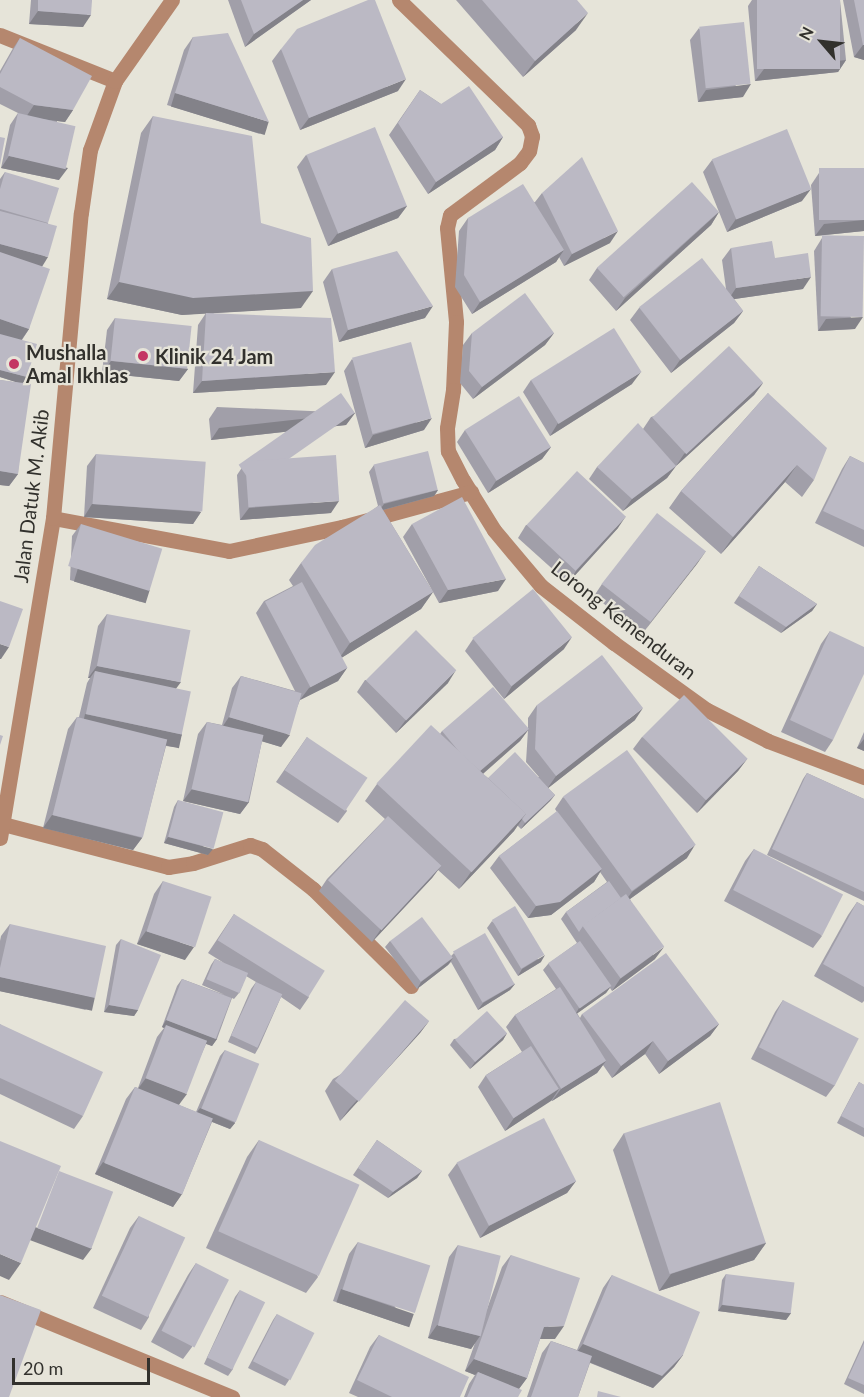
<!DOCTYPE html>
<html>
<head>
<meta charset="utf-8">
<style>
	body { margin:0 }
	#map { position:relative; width:864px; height:1397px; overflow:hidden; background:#e6e4d9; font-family:Lato,sans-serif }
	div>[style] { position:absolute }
	.minor>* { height:15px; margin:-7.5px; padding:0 7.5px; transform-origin:7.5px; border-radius:7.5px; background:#b5876e }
	.wall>* { inset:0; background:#a19fa9 }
	.shaded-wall>* { inset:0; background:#838289; transform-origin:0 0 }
	.building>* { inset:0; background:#bbb9c4; transform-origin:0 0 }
	.dots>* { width:16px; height:16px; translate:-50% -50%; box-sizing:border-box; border:3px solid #e6e4d9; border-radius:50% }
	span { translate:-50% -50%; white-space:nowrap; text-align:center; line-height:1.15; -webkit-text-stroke:4.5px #e6e4d9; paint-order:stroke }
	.poi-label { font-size:20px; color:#32312d; font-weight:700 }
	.left { translate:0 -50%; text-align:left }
	.street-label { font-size:20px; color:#32312d }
	.north { position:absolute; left:792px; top:12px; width:60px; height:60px; -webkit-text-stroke:4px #e6e4d9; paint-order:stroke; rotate:298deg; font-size:16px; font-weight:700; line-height:24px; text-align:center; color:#32312d }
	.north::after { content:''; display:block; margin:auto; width:21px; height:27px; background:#32312d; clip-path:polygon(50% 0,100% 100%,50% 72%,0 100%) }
	.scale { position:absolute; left:12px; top:1358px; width:138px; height:27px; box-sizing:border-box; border:3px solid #32312d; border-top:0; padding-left:8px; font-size:18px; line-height:21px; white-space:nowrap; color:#32312d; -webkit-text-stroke:4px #e6e4d9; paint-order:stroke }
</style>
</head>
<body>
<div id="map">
	<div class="minor">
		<div style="left:399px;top:0;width:180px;rotate:44.1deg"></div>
		<div style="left:528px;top:125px;width:12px;rotate:70deg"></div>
		<div style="left:532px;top:136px;width:15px;rotate:101deg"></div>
		<div style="left:529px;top:151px;width:15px;rotate:127deg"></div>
		<div style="left:520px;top:163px;width:87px;rotate:143.4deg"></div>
		<div style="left:450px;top:215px;width:13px;rotate:103deg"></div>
		<div style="left:447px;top:228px;width:94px;rotate:84.5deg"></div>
		<div style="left:456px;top:322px;width:68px;rotate:92.5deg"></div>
		<div style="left:453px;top:390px;width:38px;rotate:99deg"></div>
		<div style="left:447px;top:428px;width:23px;rotate:88deg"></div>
		<div style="left:448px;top:451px;width:33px;rotate:63deg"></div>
		<div style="left:463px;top:480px;width:59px;rotate:58.2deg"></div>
		<div style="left:494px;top:530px;width:73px;rotate:50deg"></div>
		<div style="left:541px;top:586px;width:93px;rotate:38deg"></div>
		<div style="left:614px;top:643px;width:115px;rotate:35.8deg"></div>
		<div style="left:707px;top:710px;width:68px;rotate:26.9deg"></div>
		<div style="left:768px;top:741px;width:103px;rotate:20.6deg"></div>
		<div style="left:0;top:35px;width:124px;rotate:21.8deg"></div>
		<div style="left:53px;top:518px;width:179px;rotate:10.6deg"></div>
		<div style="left:229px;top:551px;width:116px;rotate:-12deg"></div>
		<div style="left:342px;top:527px;width:134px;rotate:-15.2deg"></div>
		<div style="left:3px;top:824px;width:171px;rotate:14.6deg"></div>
		<div style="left:168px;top:867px;width:25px;rotate:-9deg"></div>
		<div style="left:193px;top:863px;width:60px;rotate:-17.5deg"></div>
		<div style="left:250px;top:845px;width:13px;rotate:18deg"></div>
		<div style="left:262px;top:849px;width:65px;rotate:38.1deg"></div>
		<div style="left:313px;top:889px;width:138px;rotate:44.7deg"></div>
		<div style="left:0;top:838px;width:324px;rotate:-80.6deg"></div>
		<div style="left:53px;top:518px;width:306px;rotate:-84.8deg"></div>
		<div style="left:81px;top:213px;width:64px;rotate:-81.9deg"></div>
		<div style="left:90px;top:150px;width:73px;rotate:-70.1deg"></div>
		<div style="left:115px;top:81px;width:99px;rotate:-54.9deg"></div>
		<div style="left:0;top:1302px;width:251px;rotate:22.3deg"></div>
	</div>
	<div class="wall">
		<div style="clip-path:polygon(31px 0,92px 0,83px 27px,29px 24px)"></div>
		<div style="clip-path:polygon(228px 0,311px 0,245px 47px)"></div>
		<div style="clip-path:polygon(456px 0,577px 0,576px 30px,523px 77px)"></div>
		<div style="clip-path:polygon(752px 0,840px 0,846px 60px,838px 72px,755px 81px,748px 6px)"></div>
		<div style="clip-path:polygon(843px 0,864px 0,864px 60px,854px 57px)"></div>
		<div style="clip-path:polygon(699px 28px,743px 97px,698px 102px,690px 40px)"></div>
		<div style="clip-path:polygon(193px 37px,260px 134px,167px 105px,184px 50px)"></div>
		<div style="clip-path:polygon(20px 38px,73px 110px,65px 122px,57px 121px,59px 180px,1px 168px,10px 125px,18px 113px,0 104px,0 71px,12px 50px)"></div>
		<div style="clip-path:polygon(281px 49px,398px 91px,300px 130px,272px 61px)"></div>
		<div style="clip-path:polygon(420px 90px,441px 104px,503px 137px,495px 150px,428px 194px,389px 135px)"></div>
		<div style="clip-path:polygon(153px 116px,261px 223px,301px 308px,213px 313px,326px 385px,193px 393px,198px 325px,206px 313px,182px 315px,107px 299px,141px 133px)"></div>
		<div style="clip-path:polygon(306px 155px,407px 206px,398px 218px,328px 246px,297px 167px)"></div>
		<div style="clip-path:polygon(712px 160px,802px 201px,727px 232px,719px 212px,711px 225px,616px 311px,589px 280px,597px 268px,719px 212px,703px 172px)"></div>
		<div style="clip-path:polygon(864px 168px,864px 231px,815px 236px,811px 185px,819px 173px)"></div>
		<div style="clip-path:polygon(5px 172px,48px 223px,42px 267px,29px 329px,22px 340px,27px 377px,23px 383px,18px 474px,9px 486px,0 485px,0 380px,19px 383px,0 377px,0 179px)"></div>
		<div style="clip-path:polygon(542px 193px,610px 243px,564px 266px,559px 257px,556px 262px,472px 314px,455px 287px,459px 231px,468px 218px,535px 202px)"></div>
		<div style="clip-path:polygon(822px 238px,855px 329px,818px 331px,814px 251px)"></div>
		<div style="clip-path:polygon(731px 248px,775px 258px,803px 289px,734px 299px,743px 311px,734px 323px,671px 373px,630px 320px,639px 308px,726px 289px,722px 260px)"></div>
		<div style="clip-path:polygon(332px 269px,425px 318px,339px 342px,323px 282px)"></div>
		<div style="clip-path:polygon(115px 318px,188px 369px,179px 381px,102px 373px,107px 330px)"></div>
		<div style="clip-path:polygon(472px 333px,554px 333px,545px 345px,473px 399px,460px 383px,463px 345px)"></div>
		<div style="clip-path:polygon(352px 359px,424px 430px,365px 448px,344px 371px)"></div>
		<div style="clip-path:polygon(531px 380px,632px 384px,550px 436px,523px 392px)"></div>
		<div style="clip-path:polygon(763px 383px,754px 395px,676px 466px,667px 478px,623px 511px,589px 479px,597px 467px,643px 429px,651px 417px)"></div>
		<div style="clip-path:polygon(768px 393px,814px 480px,802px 497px,785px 482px,721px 554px,669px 508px,681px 491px)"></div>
		<div style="clip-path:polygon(217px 407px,355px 413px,346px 425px,211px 440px,209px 419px)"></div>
		<div style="clip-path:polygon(465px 430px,551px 447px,542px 459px,488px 493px,457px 442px)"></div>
		<div style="clip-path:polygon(96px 454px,201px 512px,193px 524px,84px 517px,87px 466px)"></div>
		<div style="clip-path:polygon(850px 456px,864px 463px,864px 547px,815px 523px,842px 469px)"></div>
		<div style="clip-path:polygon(245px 463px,331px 513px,240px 520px,237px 475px)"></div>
		<div style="clip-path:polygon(374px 465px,438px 490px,434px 496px,383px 510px,433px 592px,421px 609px,341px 658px,347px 668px,338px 681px,300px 700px,281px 747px,262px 741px,249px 802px,240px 814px,183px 801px,198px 734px,207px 722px,222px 725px,232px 688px,241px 676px,295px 691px,256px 613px,264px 601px,293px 586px,289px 580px,301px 563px,378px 506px,369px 472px)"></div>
		<div style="clip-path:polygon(81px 524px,141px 602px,70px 580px,72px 536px)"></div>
		<div style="clip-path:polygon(412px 524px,498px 591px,439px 603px,403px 537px)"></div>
		<div style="clip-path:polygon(526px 525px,618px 528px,568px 583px,518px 538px)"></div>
		<div style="clip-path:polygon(706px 551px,642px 634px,594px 596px,602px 584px)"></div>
		<div style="clip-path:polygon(759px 566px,817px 604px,812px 611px,781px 633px,734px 603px)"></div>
		<div style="clip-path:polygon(107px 614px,176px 689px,182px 735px,173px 747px,166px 746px,142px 838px,133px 850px,43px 828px,68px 729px,77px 717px,79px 717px,87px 683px,90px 678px,88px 678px,98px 626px)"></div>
		<div style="clip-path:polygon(830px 631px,833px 740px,825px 752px,781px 732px,821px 644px)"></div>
		<div style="clip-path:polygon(473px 639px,564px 649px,504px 699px,465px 651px)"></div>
		<div style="clip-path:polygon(365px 680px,448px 683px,396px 733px,357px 692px)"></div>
		<div style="clip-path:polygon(evenodd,537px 705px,635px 720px,548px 788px,555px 795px,550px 801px,521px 829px,517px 825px,514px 831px,459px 889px,438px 870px,432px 878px,372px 942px,319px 891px,327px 879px,385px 819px,365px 801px,377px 784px,440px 734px,442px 731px,528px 728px,528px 718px,537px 705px,528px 730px,526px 762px,539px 777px,488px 778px,483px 774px,520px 741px,528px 730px)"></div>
		<div style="clip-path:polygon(864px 732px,864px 751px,857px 748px)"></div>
		<div style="clip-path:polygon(307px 737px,347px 811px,338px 823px,276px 782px)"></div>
		<div style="clip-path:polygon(642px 737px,747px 759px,738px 771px,697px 813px,633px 749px)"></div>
		<div style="clip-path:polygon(807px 773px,864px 799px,864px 901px,767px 855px,803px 779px)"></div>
		<div style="clip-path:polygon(563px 797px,687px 858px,630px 899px,655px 959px,612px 991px,610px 988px,606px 993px,577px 1013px,580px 1018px,582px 1014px,719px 1024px,710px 1036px,659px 1074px,645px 1054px,612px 1078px,603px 1065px,597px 1073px,552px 1101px,551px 1100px,505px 1131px,478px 1087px,486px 1075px,522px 1052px,506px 1027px,515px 1015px,556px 989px,543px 970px,548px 964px,577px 943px,561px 919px,566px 912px,607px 882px,600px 872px,594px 882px,551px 915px,528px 918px,490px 868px,499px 856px,557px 812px,555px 809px)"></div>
		<div style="clip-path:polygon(178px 800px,208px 855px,164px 843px,174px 807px)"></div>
		<div style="clip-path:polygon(754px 849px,822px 936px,813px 948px,724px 901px,745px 861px)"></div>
		<div style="clip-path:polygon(163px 881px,185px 960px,137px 944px,154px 894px)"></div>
		<div style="clip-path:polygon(857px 902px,864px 906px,864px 1001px,862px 1003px,814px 976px,848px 915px)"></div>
		<div style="clip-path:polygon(234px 914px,309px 997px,300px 1010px,281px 997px,259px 1047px,255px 1054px,228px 1042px,251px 989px,256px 982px,246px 976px,239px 993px,234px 999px,232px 998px,217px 1039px,212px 1046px,206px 1044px,179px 1105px,196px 1112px,220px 1056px,225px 1050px,235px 1123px,230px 1129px,212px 1122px,182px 1194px,173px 1207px,95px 1174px,126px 1099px,135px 1087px,138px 1088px,157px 1037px,164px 1028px,162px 1027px,177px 986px,182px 979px,225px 995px,202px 985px,211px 965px,215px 959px,224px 963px,208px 953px)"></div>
		<div style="clip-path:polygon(492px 921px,541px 962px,518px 976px,487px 928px)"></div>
		<div style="clip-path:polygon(10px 924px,86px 1010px,0 991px,0 941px,1px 936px)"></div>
		<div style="clip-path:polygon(121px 939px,138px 1010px,134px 1016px,104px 1012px,116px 945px)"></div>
		<div style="clip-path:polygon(390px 941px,451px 956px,454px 953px,515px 984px,510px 990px,478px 1010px,451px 962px,448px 965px,417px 989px,385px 947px)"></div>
		<div style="clip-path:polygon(783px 1000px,835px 1085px,826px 1097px,751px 1059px,775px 1012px)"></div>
		<div style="clip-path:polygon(429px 1021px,420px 1033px,340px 1121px,325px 1091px,333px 1079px)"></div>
		<div style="clip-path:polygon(0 1024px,83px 1116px,74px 1129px,0 1094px)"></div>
		<div style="clip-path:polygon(507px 1033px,503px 1040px,470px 1069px,450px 1045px,454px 1039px)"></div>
		<div style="clip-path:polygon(859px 1082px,864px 1085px,864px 1137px,837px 1123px,855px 1089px)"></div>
		<div style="clip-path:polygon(624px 1133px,766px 1243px,754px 1260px,659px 1291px,613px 1150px)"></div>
		<div style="clip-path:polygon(259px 1140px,318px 1277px,306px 1293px,206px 1248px,247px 1157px)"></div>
		<div style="clip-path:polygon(377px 1140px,422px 1171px,417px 1178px,388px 1198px,353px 1175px)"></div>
		<div style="clip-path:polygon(457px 1163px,576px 1181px,567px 1193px,480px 1238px,448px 1175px)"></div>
		<div style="clip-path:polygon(139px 1216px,149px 1317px,141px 1330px,93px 1308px,130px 1228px)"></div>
		<div style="clip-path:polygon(358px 1242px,406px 1326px,333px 1301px,349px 1254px)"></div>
		<div style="clip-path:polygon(458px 1245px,487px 1309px,502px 1267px,511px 1255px,555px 1339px,540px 1339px,527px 1378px,519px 1389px,518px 1397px,464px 1397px,469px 1384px,475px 1375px,465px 1371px,475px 1343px,471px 1349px,428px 1338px,449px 1257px)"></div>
		<div style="clip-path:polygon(196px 1263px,192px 1347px,183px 1359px,151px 1342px,188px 1275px)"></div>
		<div style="clip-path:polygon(726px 1274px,791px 1313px,786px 1320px,718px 1311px,722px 1280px)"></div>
		<div style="clip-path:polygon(612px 1275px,683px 1355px,674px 1367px,653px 1388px,590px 1363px,578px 1397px,527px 1397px,542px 1353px,551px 1341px,577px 1350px,603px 1288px)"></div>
		<div style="clip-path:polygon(240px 1290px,233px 1369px,228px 1376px,204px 1364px,235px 1297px)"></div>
		<div style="clip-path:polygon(277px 1314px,289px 1380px,285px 1386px,248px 1368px,273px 1320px)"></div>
		<div style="clip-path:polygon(379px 1335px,460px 1397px,358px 1397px,349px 1393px,370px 1347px)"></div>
		<div style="clip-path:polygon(864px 1340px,864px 1394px,844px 1384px)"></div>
	</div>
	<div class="shaded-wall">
		<div style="clip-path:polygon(303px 0,311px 0,245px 47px,254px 34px)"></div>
		<div style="clip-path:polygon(38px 11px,91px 15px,83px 27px,29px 24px)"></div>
		<div style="clip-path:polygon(588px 13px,576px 30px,523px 77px,535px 61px)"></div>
		<div style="clip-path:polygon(863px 45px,864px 45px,864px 60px,854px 57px)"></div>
		<div style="clip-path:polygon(846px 60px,838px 72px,755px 81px,764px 69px)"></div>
		<div style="clip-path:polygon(406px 79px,398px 91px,300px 130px,309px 118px)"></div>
		<div style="clip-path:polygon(751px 84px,743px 97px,698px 102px,706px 90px)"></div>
		<div style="left:175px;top:93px;width:98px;height:14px;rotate:17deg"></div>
		<div style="clip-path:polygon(34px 105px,73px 110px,65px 122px,26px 117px)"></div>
		<div style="clip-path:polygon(503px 137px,495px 150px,428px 194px,436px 182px)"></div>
		<div style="clip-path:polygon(9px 156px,68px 168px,59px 180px,1px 168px)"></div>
		<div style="clip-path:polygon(811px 189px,802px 201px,727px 232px,736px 219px)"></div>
		<div style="clip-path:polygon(407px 206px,398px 218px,328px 246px,337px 234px)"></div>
		<div style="clip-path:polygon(719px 212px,711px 225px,616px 311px,625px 298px)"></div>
		<div style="clip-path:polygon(864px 220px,864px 231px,815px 236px,824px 224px)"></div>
		<div style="clip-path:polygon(618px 231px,610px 243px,564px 266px,572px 254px)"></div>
		<div style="clip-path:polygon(0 244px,48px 257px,40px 270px,0 259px)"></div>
		<div style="clip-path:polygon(564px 250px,556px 262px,472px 314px,480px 302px)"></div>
		<div style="clip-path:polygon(811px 277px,803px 289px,728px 300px,736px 288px)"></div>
		<div style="clip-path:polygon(119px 282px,313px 291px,301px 308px,182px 315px,107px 299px)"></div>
		<div style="clip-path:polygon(433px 306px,425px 318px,339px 342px,348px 330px)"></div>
		<div style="clip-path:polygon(743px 311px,734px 323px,671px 373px,680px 360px)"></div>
		<div style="clip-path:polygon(863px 317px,855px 329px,818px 331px,826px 319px)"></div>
		<div style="clip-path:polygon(0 319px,29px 329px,20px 342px,0 335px)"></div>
		<div style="clip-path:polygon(554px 333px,545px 345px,473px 399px,482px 387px)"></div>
		<div style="clip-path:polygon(111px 361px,188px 369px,179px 381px,102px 373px)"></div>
		<div style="clip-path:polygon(0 370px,27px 377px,22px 384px,0 377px)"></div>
		<div style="clip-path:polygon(335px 372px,326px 385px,193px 393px,202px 381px)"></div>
		<div style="clip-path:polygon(641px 372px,632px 384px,550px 436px,558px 423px)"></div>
		<div style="clip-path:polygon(763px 383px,754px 395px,676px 466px,684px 454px)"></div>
		<div style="clip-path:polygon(355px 413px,346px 425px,211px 440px,219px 428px)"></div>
		<div style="clip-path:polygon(432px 418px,424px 430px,365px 448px,373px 435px)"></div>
		<div style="clip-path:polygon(551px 447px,542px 459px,488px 493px,496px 481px)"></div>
		<div style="clip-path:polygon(797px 465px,785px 482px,721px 554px,733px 537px)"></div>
		<div style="clip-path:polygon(676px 466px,667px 478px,623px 511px,632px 499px)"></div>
		<div style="clip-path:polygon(0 471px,18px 474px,9px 486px,0 485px)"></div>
		<div style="clip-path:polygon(438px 490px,434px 496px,379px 511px,384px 504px)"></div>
		<div style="clip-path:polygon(339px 501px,331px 513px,240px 520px,249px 508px)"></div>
		<div style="clip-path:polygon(92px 504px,201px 512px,193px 524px,84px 517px)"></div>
		<div style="clip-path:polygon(626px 516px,618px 528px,568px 583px,576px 571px)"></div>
		<div style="clip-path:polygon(706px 551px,697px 564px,642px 634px,651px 622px)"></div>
		<div style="left:78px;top:568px;width:75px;height:14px;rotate:17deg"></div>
		<div style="clip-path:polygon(506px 579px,498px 591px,439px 603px,448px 590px)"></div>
		<div style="clip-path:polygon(433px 592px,421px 609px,338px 660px,350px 643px)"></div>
		<div style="clip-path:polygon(817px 604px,812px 611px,781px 633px,786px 627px)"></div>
		<div style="clip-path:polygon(572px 637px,564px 649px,504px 699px,512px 686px)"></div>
		<div style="clip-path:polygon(0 644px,9px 647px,1px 659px,0 659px)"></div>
		<div style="clip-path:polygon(97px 666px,181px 682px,172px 694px,95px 671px,90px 678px,88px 678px)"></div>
		<div style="clip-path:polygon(347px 668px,338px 681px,300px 700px,309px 688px)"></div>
		<div style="clip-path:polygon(456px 670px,448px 683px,396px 733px,405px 721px)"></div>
		<div style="clip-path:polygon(643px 708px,635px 720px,547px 789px,556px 776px)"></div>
		<div style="left:85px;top:714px;width:99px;height:14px;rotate:12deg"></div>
		<div style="clip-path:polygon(229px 717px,290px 735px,281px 747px,221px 729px)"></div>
		<div style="clip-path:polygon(529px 729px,520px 741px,470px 785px,478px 773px)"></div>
		<div style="clip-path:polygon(864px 739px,864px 751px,857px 748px)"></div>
		<div style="clip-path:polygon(747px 759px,738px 771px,697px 813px,706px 800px)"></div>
		<div style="clip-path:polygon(192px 789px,249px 802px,240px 814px,183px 801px)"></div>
		<div style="clip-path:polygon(555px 795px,550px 801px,521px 829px,525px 823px)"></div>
		<div style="clip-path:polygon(526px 814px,514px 831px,459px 889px,471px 872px)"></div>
		<div style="clip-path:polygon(52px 815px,142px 838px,133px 850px,43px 828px)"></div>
		<div style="clip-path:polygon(168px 837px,213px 849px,208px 855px,164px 843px)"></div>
		<div style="clip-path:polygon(695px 845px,687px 858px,623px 904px,632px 892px)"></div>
		<div style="clip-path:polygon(441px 866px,432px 878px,372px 942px,381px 929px)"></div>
		<div style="clip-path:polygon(602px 869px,594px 882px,551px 915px,528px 918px,536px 906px)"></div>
		<div style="clip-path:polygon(146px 931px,194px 947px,185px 960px,137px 944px)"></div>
		<div style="clip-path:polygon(664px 947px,655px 959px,612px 991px,620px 979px)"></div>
		<div style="clip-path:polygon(545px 955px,541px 962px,518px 976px,522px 969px)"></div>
		<div style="clip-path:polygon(453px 958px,448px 965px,417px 989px,421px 982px)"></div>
		<div style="left:0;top:977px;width:97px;height:14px;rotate:12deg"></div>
		<div style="clip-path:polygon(515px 984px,510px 990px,478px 1010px,483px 1003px)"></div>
		<div style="clip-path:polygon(611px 986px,606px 993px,575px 1015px,579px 1008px)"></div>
		<div style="clip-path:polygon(109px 1005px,138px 1010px,134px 1016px,104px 1012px)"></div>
		<div style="clip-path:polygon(166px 1020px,217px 1039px,212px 1046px,165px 1028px,166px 1025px,164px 1028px,162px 1027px)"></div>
		<div style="clip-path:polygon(429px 1021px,420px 1033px,340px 1121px,349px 1109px)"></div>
		<div style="clip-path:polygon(719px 1024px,710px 1036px,659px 1074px,668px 1061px)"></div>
		<div style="clip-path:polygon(507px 1033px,503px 1040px,470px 1069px,475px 1062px)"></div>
		<div style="clip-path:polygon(653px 1041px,645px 1054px,612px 1078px,621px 1066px)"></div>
		<div style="clip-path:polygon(606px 1061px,597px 1073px,552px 1101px,561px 1089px)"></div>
		<div style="clip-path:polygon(146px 1078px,187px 1094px,178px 1106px,137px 1090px)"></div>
		<div style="clip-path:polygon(559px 1089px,551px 1101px,505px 1131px,514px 1118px)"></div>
		<div style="clip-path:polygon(200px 1108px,235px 1123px,230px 1129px,195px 1115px)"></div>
		<div style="clip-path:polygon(103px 1162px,182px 1194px,173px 1207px,95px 1174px)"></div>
		<div style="clip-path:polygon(422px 1171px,417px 1178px,388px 1198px,393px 1192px)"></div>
		<div style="clip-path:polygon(576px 1181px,567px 1193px,480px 1238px,489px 1226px)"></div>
		<div style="clip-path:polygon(35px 1227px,92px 1248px,83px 1260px,27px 1239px)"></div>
		<div style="clip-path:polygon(766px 1243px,754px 1260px,659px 1291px,671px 1274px)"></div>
		<div style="clip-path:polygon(0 1254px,21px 1263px,9px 1280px,0 1276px)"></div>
		<div style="left:341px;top:1289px;width:77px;height:14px;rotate:19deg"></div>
		<div style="clip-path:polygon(722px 1305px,791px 1313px,786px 1320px,718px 1311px)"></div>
		<div style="clip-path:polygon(437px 1325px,480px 1336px,471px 1349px,428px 1338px)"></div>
		<div style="clip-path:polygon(564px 1326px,555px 1339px,536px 1339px,544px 1327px)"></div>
		<div style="clip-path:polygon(583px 1344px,683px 1355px,674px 1367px,653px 1388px,574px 1356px)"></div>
		<div style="clip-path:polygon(474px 1359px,527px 1378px,518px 1390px,478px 1372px,475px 1375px,465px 1371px)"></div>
	</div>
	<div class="building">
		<div style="clip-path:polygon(38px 0,92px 0,91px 15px,38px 11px)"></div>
		<div style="clip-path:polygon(241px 0,303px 0,254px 34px)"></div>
		<div style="clip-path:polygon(368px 0,375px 0,406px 79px,309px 118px,281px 49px,297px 29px)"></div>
		<div style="clip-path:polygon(482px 0,577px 0,588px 13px,535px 61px)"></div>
		<div style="left:757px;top:0;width:83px;height:69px"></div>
		<div style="clip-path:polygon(854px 0,864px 0,864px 45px,863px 45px)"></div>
		<div style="left:744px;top:22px;width:62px;height:45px;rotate:84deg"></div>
		<div style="clip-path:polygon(228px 33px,269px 122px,175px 93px,193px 37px)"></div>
		<div style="clip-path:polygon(20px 38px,92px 76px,73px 110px,34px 105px,0 87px,0 74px)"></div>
		<div style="clip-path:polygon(469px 86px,503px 137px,436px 182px,398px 123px,420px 90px,441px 104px)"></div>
		<div style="left:18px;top:113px;width:59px;height:44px;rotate:13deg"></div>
		<div style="clip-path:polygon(153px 116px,252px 136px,261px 223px,311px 238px,313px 291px,193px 298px,119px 282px)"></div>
		<div style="left:375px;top:127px;width:85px;height:74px;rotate:68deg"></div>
		<div style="left:787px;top:129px;width:65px;height:81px;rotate:68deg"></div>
		<div style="clip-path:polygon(0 137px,5px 138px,0 165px)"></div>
		<div style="clip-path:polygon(582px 157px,618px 231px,572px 254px,542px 193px)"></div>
		<div style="left:864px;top:168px;width:52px;height:45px;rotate:90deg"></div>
		<div style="clip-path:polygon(5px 172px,59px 188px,48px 223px,0 209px,0 189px)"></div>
		<div style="left:692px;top:182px;width:40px;height:128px;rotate:48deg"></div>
		<div style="clip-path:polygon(523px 184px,564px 250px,480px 302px,464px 275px,468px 218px)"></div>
		<div style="clip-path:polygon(0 211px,57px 226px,48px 257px,0 244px)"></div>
		<div style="left:864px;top:236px;width:81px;height:42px;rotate:91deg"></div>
		<div style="clip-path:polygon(772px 241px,775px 258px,808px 253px,811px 277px,736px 288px,731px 248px)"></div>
		<div style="clip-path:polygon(397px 251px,433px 306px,348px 330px,332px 269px)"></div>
		<div style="clip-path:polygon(0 252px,50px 269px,29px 329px,0 319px)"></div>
		<div style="left:702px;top:258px;width:67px;height:80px;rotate:52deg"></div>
		<div style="clip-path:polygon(525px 293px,554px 333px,482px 387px,469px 371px,472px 333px)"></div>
		<div style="clip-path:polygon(206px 313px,331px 318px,335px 372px,202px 381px)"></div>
		<div style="left:115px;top:318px;width:77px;height:43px;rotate:6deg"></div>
		<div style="left:614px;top:328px;width:52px;height:98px;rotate:58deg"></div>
		<div style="clip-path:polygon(0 334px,37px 344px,27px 377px,0 370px)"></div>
		<div style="left:411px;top:342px;width:79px;height:61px;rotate:75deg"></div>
		<div style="left:729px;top:346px;width:50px;height:105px;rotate:47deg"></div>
		<div style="clip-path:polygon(0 380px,31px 384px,18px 474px,0 471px)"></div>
		<div style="left:341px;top:393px;width:24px;height:125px;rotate:55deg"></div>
		<div style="clip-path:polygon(768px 393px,827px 448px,814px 480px,797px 465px,733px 537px,681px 491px)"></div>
		<div style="left:519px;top:396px;width:60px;height:64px;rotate:58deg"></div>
		<div style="clip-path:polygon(638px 423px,676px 466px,632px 499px,597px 467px)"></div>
		<div style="left:428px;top:451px;width:40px;height:56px;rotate:76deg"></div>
		<div style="left:96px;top:454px;width:110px;height:50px;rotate:4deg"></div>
		<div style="left:336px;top:455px;width:46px;height:91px;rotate:86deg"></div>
		<div style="clip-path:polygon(850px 456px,864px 463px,864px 530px,823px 511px)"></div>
		<div style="left:577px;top:471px;width:67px;height:74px;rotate:43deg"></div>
		<div style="clip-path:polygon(462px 497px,506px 579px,448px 590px,412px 524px)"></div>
		<div style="clip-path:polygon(380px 505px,433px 592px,350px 643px,301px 563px,315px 545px)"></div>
		<div style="left:657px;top:513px;width:62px;height:90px;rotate:38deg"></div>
		<div style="left:81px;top:524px;width:85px;height:44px;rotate:17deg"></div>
		<div style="clip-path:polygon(759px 566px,817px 604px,786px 627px,739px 596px)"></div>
		<div style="left:302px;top:582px;width:97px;height:42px;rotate:62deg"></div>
		<div style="left:533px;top:589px;width:62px;height:78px;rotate:51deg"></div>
		<div style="clip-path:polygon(0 601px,23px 609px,9px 647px,0 644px)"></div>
		<div style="left:107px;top:614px;width:85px;height:53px;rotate:11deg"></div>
		<div style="left:416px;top:630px;width:57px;height:71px;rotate:45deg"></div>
		<div style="clip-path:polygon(830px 631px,864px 647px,864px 674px,833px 740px,790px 720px)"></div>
		<div style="clip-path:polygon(602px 655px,643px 708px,556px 776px,535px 749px,537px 705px)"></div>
		<div style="left:95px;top:671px;width:98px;height:44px;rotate:12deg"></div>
		<div style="left:241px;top:676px;width:63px;height:43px;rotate:16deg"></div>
		<div style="clip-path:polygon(493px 687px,529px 729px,480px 771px,461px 754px,442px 731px)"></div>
		<div style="left:684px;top:695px;width:90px;height:59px;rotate:45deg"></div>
		<div style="left:77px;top:717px;width:93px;height:101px;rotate:14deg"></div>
		<div style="left:207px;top:722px;width:58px;height:69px;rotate:13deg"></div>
		<div style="left:431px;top:725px;width:130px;height:80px;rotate:43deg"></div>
		<div style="clip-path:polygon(0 735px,3px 736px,0 745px)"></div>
		<div style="left:307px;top:737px;width:73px;height:40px;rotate:34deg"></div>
		<div style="left:627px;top:750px;width:117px;height:79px;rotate:54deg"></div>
		<div style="clip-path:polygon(515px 752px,555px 795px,525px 823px,522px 819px,526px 814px,488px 778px)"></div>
		<div style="clip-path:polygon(807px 773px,864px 799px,864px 892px,772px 849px)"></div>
		<div style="left:178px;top:800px;width:47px;height:38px;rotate:15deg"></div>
		<div style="clip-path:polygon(557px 811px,602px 869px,560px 902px,536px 906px,499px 856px)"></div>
		<div style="left:388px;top:816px;width:73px;height:88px;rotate:43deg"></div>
		<div style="left:754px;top:849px;width:100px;height:46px;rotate:27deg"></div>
		<div style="left:163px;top:881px;width:51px;height:53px;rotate:18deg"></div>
		<div style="clip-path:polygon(609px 881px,621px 898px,583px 926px,579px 932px,566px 912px)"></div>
		<div style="left:626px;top:894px;width:65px;height:54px;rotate:54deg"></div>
		<div style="clip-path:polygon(857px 902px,864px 906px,864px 987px,823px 964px)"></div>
		<div style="left:515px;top:906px;width:57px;height:27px;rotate:59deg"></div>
		<div style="left:234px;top:914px;width:107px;height:31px;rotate:32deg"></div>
		<div style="left:422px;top:917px;width:51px;height:40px;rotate:53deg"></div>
		<div style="clip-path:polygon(10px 924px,106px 946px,95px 998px,0 977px,0 968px)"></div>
		<div style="left:485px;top:933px;width:59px;height:37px;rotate:60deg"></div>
		<div style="clip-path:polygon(121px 939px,161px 955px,138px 1010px,109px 1005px)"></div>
		<div style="left:580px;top:941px;width:55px;height:39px;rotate:55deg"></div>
		<div style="clip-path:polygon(666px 953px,719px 1024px,668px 1061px,653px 1041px,621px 1066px,582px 1014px)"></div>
		<div style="left:215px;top:959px;width:36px;height:22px;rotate:23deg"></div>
		<div style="left:182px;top:979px;width:53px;height:44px;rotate:21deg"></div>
		<div style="left:256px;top:982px;width:29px;height:59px;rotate:25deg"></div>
		<div style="left:560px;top:987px;width:87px;height:53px;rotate:58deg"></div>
		<div style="left:405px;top:1000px;width:32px;height:107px;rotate:41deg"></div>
		<div style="left:783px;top:1000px;width:85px;height:53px;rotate:27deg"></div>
		<div style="left:487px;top:1011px;width:30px;height:43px;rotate:48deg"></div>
		<div style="clip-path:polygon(0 1024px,103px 1072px,83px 1116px,0 1078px)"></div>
		<div style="left:166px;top:1025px;width:44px;height:57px;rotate:21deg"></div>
		<div style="left:531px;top:1046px;width:51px;height:54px;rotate:57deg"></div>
		<div style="left:225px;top:1050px;width:37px;height:63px;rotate:22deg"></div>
		<div style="clip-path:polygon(859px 1082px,864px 1085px,864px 1128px,841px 1116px)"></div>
		<div style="left:135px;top:1087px;width:84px;height:82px;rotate:22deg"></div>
		<div style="left:720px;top:1102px;width:148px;height:101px;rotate:72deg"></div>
		<div style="left:544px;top:1118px;width:71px;height:98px;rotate:63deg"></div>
		<div style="left:259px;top:1140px;width:110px;height:100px;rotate:24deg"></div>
		<div style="clip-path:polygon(377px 1140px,422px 1171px,393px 1192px,358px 1168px)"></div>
		<div style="clip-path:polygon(0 1141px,61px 1166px,21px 1263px,0 1254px)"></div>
		<div style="left:59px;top:1171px;width:58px;height:61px;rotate:21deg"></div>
		<div style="left:139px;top:1216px;width:51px;height:88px;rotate:25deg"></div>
		<div style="left:358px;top:1242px;width:76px;height:50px;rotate:18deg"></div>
		<div style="left:458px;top:1245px;width:44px;height:83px;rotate:14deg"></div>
		<div style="clip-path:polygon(511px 1255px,580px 1278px,564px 1326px,544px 1327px,527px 1378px,474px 1359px)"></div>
		<div style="left:196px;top:1263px;width:37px;height:76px;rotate:27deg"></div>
		<div style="left:726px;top:1274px;width:69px;height:31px;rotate:7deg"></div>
		<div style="clip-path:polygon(612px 1275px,700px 1312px,683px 1355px,662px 1376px,583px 1344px)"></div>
		<div style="left:240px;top:1290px;width:28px;height:75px;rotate:26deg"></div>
		<div style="clip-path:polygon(0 1295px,41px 1310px,9px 1397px,0 1397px)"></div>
		<div style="left:277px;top:1314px;width:42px;height:53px;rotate:27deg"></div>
		<div style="clip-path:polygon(379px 1335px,469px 1377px,460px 1397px,392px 1397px,357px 1380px)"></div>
		<div style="clip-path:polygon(551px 1341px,592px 1356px,578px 1397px,531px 1397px)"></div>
		<div style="clip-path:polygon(864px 1343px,864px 1385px,848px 1378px)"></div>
		<div style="clip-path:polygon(478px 1372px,522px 1390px,518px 1397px,467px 1397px)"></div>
		<div style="clip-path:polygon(598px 1391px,621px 1397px,597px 1397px)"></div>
	</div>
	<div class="dots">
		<div style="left:143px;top:356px;background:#c43663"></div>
		<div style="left:14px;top:364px;background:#c43663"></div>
	</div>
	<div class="poi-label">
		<span class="left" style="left:26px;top:364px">Mushalla<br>Amal Ikhlas</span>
		<span class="left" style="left:155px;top:356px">Klinik 24 Jam</span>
	</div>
	<div class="street-label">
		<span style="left:31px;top:496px;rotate:-83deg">Jalan Datuk M. Akib</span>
		<span style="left:624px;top:620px;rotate:38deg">Lorong Kemenduran</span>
	</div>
	<div class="north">N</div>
	<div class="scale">20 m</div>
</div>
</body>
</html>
